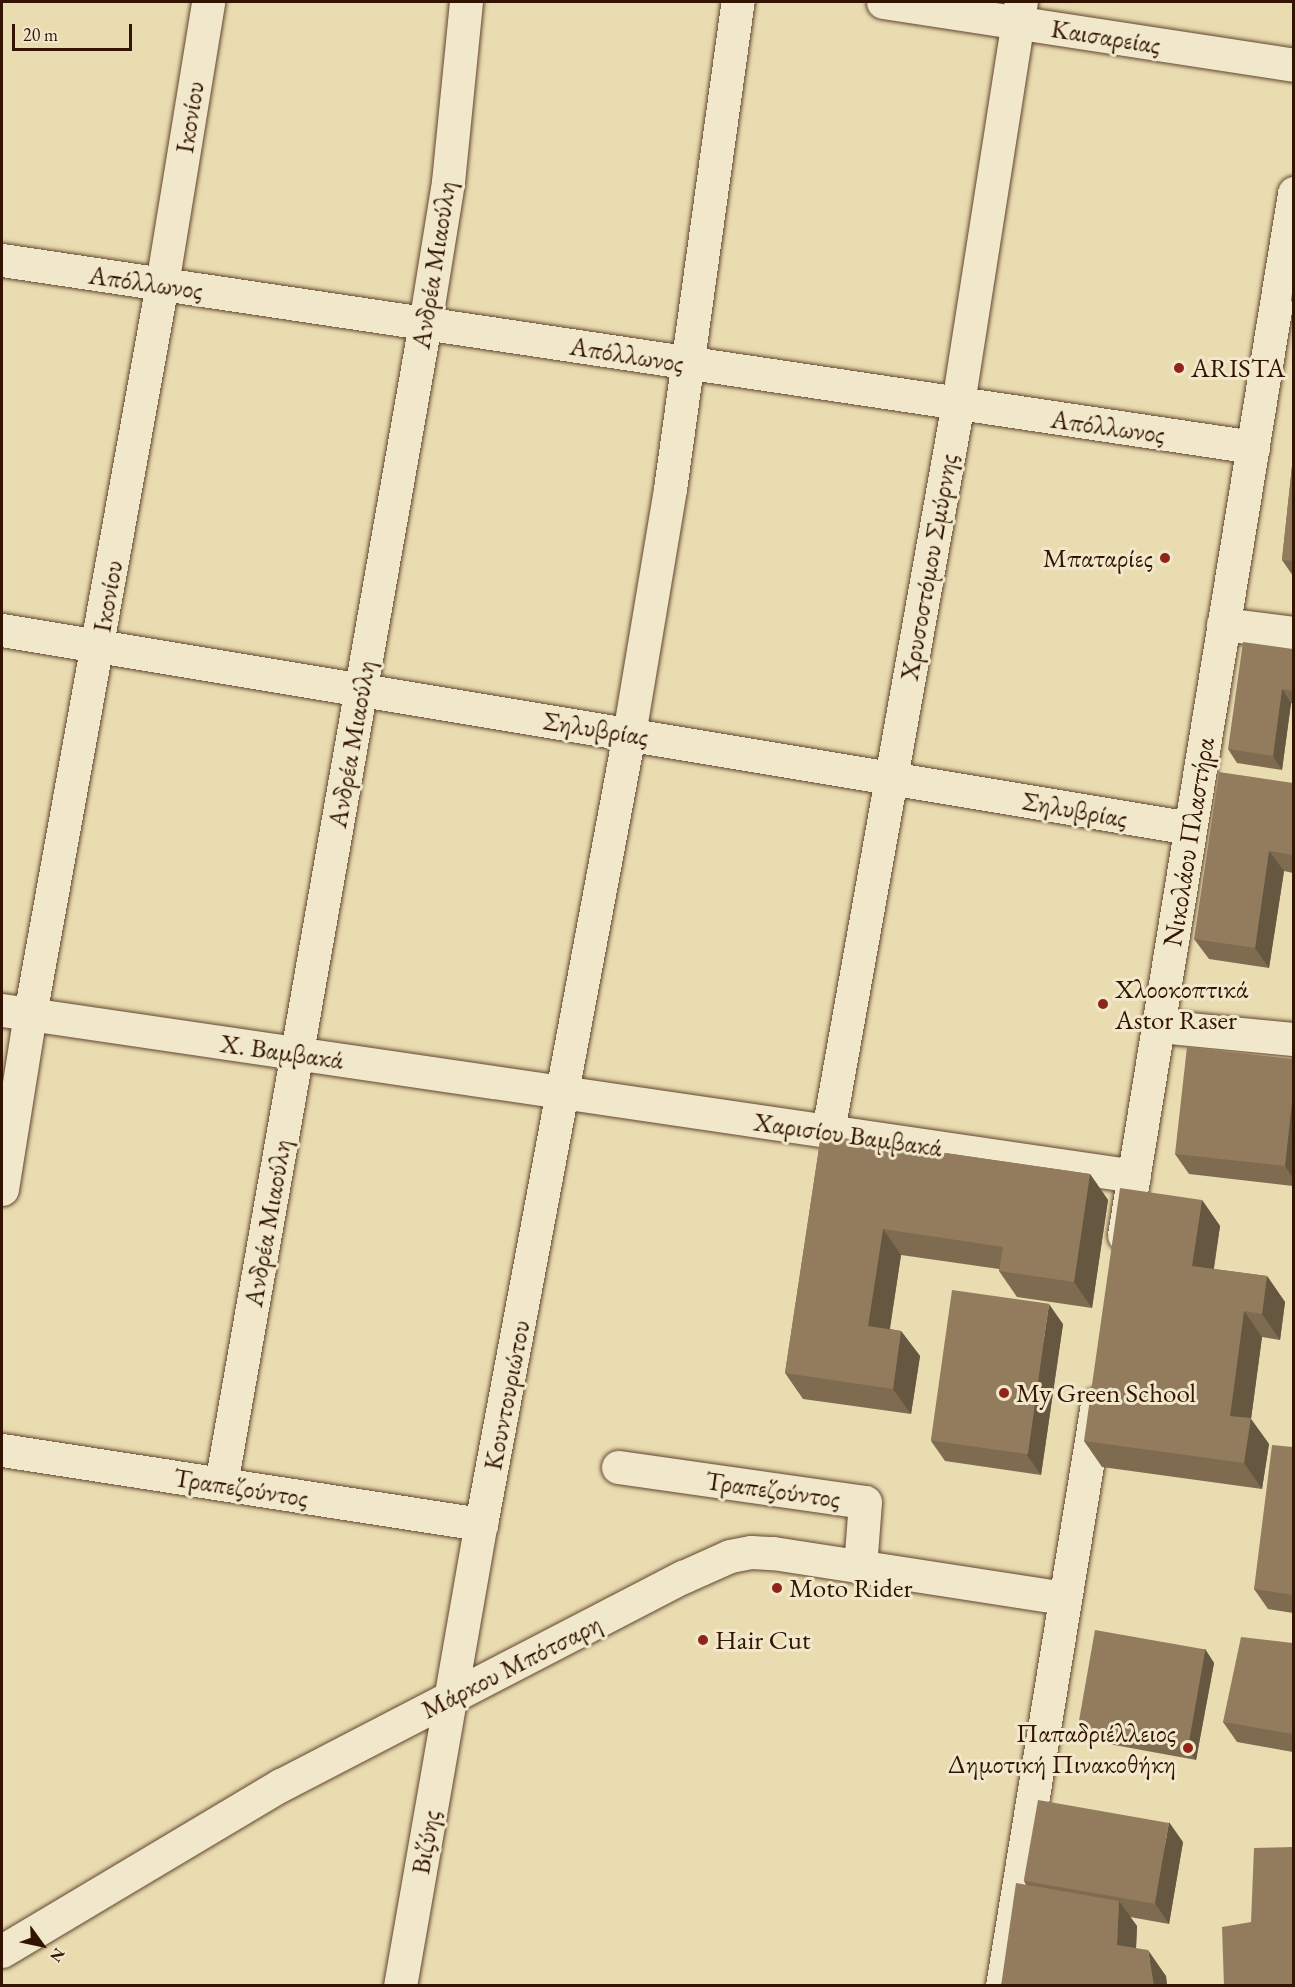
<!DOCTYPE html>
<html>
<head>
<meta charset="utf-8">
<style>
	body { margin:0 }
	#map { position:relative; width:1295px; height:1987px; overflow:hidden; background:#eadcb1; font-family:"EB Garamond",serif }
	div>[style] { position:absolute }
	.roads { filter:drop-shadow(0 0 2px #61462e) drop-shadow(0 0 2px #61462e) }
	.minor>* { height:33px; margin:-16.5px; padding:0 16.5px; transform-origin:16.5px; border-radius:16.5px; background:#f1e8cc }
	.tertiary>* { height:33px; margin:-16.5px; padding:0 16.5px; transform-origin:16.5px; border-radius:16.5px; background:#f1e8cc }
	.secondary>* { height:33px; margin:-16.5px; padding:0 16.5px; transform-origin:16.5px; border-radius:16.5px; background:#f1e8cc }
	.wall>* { inset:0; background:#7e6b50 }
	.shaded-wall>* { inset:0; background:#665741 }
	.building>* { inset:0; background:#927c5d; transform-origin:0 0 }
	.dots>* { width:16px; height:16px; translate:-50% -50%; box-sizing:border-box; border:3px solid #f1e8cc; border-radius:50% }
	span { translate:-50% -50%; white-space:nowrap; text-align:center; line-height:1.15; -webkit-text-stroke:6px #f1e8cc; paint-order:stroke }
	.street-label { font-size:27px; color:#331402 }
	.poi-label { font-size:27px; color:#331402 }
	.left { translate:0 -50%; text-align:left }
	.right { translate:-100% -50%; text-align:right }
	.frame { position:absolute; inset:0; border:3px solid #331402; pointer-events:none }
	.north { position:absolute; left:12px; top:1915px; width:60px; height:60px; -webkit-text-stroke:4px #f1e8cc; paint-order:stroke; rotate:123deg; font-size:16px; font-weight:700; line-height:24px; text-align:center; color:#331402 }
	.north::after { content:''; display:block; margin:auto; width:21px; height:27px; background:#331402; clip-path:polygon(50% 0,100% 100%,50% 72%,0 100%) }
	.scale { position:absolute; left:12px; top:24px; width:120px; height:27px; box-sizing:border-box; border:3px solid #331402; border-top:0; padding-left:8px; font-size:18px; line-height:21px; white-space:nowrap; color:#331402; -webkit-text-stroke:4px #f1e8cc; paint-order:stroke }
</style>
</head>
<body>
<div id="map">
	<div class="roads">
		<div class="minor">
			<div style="left:883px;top:2px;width:416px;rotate:8.7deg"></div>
			<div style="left:1223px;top:624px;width:72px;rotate:7.2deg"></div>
			<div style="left:2px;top:630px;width:1204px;rotate:9.46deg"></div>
			<div style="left:2px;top:1010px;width:1144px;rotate:8.34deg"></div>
			<div style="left:1158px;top:1026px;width:137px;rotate:5.5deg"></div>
			<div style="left:828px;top:1131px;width:740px;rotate:-79.88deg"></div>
			<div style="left:958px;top:403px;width:406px;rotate:-81.1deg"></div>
			<div style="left:2px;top:1189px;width:177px;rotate:-80.9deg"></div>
			<div style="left:30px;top:1014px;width:742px;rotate:-79.75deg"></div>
			<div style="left:162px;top:284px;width:286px;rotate:-80.7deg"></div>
			<div style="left:2px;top:1450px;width:485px;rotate:8.8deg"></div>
			<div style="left:221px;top:1484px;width:1178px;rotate:-80.03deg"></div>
			<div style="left:425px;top:324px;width:144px;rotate:-80.8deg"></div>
			<div style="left:448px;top:182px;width:181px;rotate:-84.3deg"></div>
			<div style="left:400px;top:1986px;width:469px;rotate:-80.1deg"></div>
			<div style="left:481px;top:1524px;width:804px;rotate:-79.39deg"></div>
			<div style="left:629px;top:734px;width:248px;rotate:-80.5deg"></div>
			<div style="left:670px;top:489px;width:492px;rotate:-82.1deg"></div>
		</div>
		<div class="tertiary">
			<div style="left:2px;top:260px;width:1265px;rotate:8.5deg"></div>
			<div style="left:618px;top:1467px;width:249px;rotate:8.1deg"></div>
			<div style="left:865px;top:1502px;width:65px;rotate:94.4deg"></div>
		</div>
		<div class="secondary">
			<div style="left:1124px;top:1235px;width:1056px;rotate:-80.73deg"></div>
			<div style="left:2px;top:1951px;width:325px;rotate:-30.8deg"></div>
			<div style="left:281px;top:1785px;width:453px;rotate:-27.4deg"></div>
			<div style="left:683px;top:1577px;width:51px;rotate:-24.1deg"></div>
			<div style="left:730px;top:1556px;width:21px;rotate:-11deg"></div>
			<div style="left:751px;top:1552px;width:22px;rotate:3deg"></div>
			<div style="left:773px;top:1553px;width:295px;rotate:8.8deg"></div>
			<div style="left:1002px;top:1986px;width:590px;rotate:-80.73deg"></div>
		</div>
	</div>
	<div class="wall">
		<div style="clip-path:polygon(1293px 457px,1293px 576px,1282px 560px)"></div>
		<div style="clip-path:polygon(1293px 649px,1293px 704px,1291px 703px,1282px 770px,1237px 763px,1228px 749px)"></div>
		<div style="clip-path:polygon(1293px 783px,1293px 873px,1284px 871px,1269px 968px,1209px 959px,1194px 939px)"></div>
		<div style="clip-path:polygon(1293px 1059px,1293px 1186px,1189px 1174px,1175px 1154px)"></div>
		<div style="clip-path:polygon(821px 1135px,1090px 1174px,1108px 1200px,1092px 1308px,1017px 1297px,999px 1271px,999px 1269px,901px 1255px,890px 1329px,901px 1331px,920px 1356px,911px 1414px,803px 1399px,785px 1373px)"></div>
		<div style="clip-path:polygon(1202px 1200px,1220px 1226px,1214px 1269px,1267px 1276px,1285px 1302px,1280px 1340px,1262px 1337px,1251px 1419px,1269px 1444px,1262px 1489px,1102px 1467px,1084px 1441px)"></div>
		<div style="clip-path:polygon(1063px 1324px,1041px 1475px,945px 1461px,931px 1441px)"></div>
		<div style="clip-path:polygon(1293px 1447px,1293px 1613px,1268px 1609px,1254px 1589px)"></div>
		<div style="clip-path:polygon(1293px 1643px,1293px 1752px,1237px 1742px,1223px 1722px)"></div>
		<div style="clip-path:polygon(1205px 1649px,1214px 1663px,1196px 1760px,1087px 1740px,1077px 1726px)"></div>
		<div style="clip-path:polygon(1183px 1842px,1169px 1924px,1130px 1917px,1137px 1926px,1136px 1948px,1166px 1976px,1167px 1986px,1001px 1986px,1026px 1885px,1024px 1881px)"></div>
	</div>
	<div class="shaded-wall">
		<div style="clip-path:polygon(1282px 689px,1291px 703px,1282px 770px,1273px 756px)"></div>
		<div style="clip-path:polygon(1269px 851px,1284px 871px,1269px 968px,1255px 948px)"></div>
		<div style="clip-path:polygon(1293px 1092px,1293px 1178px,1285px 1166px)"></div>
		<div style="clip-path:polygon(1090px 1174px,1108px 1200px,1092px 1308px,1074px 1282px)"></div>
		<div style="clip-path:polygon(1202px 1200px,1220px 1226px,1210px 1291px,1192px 1266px)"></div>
		<div style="clip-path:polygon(883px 1229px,901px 1255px,886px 1352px,868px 1326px)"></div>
		<div style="clip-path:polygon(1267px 1276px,1285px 1302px,1280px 1340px,1262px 1314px)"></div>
		<div style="clip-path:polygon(1049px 1304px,1063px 1324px,1041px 1475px,1027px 1455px)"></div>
		<div style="clip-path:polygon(1244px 1311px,1262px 1337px,1251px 1419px,1269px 1444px,1262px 1489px,1244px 1463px,1230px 1416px)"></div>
		<div style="clip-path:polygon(901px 1331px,920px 1356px,911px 1414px,893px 1389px)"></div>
		<div style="clip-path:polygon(1205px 1649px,1214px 1663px,1196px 1760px,1186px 1746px)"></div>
		<div style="clip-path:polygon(1169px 1822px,1183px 1842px,1169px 1924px,1155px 1903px)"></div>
		<div style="clip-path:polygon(1119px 1901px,1137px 1926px,1135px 1971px,1117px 1945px)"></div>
		<div style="clip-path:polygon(1148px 1950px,1166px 1976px,1167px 1986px,1154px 1986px)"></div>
	</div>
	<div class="building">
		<div style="clip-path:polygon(1293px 285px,1293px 302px,1291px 301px)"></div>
		<div style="clip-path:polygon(1293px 457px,1293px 561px,1282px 560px)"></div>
		<div style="clip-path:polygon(1243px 642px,1293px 649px,1293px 691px,1282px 689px,1273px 756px,1228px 749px)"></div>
		<div style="clip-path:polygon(1219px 772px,1293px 783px,1293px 855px,1269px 851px,1255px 948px,1194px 939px)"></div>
		<div style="clip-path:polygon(1187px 1047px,1293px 1059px,1293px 1092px,1285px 1166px,1175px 1154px)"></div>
		<div style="clip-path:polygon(821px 1135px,1090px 1174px,1074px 1282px,999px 1271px,1003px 1247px,883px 1229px,868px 1326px,901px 1331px,893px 1389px,785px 1373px)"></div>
		<div style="clip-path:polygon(1120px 1188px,1202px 1200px,1192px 1266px,1267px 1276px,1262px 1314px,1244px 1311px,1230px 1416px,1251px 1418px,1244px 1463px,1084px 1441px)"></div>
		<div style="left:952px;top:1290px;width:98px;height:152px;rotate:8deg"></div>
		<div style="clip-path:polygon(1272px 1445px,1293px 1447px,1293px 1595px,1254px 1589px)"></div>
		<div style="left:1095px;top:1630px;width:112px;height:98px;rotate:10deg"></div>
		<div style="clip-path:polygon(1241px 1637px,1293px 1643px,1293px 1734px,1223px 1722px)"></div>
		<div style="left:1038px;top:1800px;width:133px;height:82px;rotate:10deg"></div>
		<div style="clip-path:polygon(1293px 1847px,1293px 1986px,1224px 1986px,1222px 1927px,1251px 1922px,1254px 1848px)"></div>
		<div style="clip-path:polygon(1016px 1883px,1119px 1901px,1117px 1945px,1148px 1950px,1154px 1986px,1001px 1986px)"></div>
	</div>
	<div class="dots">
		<div style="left:1179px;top:368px;background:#8f2418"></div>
		<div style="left:1165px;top:558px;background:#8f2418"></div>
		<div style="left:1103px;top:1004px;background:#8f2418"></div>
		<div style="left:1004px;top:1393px;background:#8f2418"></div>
		<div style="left:777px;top:1588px;background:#8f2418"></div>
		<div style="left:703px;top:1640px;background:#8f2418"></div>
		<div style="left:1188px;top:1748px;background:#8f2418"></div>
	</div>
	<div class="street-label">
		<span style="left:1106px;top:36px;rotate:9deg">Καισαρείας</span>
		<span style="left:189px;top:117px;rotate:-81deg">Ικονίου</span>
		<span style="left:433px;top:265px;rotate:-81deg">Ανδρέα Μιαούλη</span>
		<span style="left:146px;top:282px;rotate:8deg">Απόλλωνος</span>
		<span style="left:627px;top:354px;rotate:9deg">Απόλλωνος</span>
		<span style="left:1108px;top:426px;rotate:8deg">Απόλλωνος</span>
		<span style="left:928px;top:567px;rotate:-80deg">Χρυσοστόμου Σμύρνης</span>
		<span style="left:107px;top:596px;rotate:-80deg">Ικονίου</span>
		<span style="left:596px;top:728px;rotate:9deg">Σηλυβρίας</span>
		<span style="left:351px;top:744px;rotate:-80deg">Ανδρέα Μιαούλη</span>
		<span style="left:1075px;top:809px;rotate:10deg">Σηλυβρίας</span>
		<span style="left:1188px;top:842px;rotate:-81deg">Νικολάου Πλαστήρα</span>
		<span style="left:282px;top:1051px;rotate:8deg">Χ. Βαμβακά</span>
		<span style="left:848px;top:1134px;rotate:8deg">Χαρισίου Βαμβακά</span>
		<span style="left:267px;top:1223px;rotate:-80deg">Ανδρέα Μιαούλη</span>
		<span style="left:506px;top:1395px;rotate:-79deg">Κουντουριώτου</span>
		<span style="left:241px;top:1487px;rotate:9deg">Τραπεζούντος</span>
		<span style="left:773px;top:1489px;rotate:8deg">Τραπεζούντος</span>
		<span style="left:511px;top:1666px;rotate:-27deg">Μάρκου Μπότσαρη</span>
		<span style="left:425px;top:1842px;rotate:-80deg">Βιζύης</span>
	</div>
	<div class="poi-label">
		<span class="left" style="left:1191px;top:368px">ARISTA</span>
		<span class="right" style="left:1153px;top:558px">Μπαταρίες</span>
		<span class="left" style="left:1115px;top:1004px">Χλοοκοπτικά<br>Astor Raser</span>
		<span class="left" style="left:1016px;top:1393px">My Green School</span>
		<span class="left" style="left:789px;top:1588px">Moto Rider</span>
		<span class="left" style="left:715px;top:1640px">Hair Cut</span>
		<span class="right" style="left:1176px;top:1748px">Παπαδριέλλειος<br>Δημοτική Πινακοθήκη</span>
	</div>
	<div class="frame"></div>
	<div class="north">N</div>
	<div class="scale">20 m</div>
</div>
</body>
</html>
